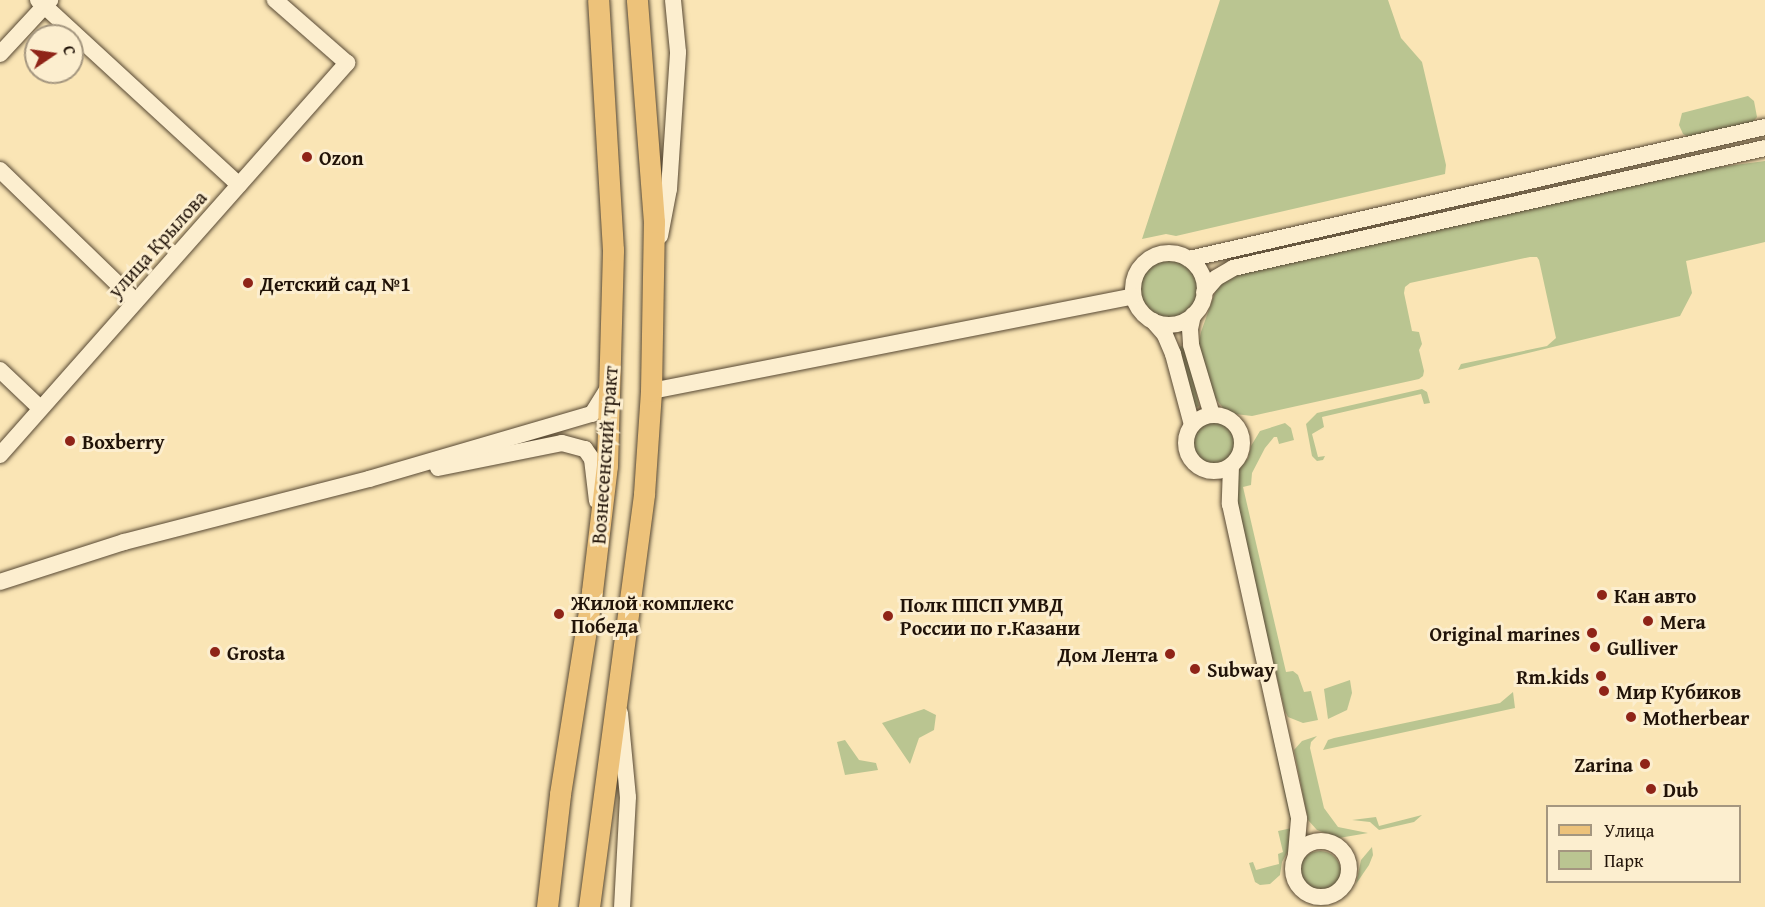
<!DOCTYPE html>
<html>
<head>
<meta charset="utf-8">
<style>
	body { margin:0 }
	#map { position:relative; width:1765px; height:907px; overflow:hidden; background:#fae5b5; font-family:"Gentium Book Plus",serif }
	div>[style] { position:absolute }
	.green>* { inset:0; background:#bac591 }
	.round { border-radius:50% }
	.roads { filter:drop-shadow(0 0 2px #574833) drop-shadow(0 0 2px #574833) }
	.minor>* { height:16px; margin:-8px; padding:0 8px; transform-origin:8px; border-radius:8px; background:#fceecf }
	.minor>.ring { margin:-8px; padding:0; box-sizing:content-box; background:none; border:16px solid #fceecf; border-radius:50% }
	.major>* { height:21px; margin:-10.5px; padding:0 10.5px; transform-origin:10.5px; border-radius:10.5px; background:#edc27a }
	.dots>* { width:16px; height:16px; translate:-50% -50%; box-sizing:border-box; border:3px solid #fceecf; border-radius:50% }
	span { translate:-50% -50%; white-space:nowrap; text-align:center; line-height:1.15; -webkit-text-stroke:6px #fceecf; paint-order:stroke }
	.poi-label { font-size:20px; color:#211308; font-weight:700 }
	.left { translate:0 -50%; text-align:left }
	.right { translate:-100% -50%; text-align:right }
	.street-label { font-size:20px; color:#211308 }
	.legend { position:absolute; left:1546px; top:805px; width:195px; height:78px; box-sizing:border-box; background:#fceecf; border:2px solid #a4967f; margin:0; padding:8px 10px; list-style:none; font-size:18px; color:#211308 }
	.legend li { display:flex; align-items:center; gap:12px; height:30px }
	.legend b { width:30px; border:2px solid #a4967f }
	.north { position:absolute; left:24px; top:24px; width:60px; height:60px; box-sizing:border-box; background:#fceecf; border:2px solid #a4967f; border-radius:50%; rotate:77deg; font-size:16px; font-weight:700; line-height:24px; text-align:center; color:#211308 }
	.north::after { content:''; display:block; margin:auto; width:21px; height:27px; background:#8f2418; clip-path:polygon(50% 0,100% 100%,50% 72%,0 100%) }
</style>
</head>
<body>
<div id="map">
	<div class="green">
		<div style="clip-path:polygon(1220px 0,1388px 0,1401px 38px,1422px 62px,1446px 165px,1445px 174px,1176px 236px,1166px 234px,1142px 239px)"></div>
		<div style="clip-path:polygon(1748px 96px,1754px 101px,1757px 117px,1752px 123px,1689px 137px,1683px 134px,1679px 125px,1682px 113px)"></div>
		<div style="clip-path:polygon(1765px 161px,1765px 242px,1686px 261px,1692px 293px,1680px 316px,1458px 370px,1461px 364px,1547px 346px,1556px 338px,1539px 260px,1537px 257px,1530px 257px,1410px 283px,1405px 287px,1404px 293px,1412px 331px,1419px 332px,1422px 344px,1419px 350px,1424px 371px,1423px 376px,1419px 379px,1252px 416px,1235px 414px,1224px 409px,1212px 394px,1199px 343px,1201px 332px,1217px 287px,1232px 275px,1689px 171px)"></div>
		<div class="round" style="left:1138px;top:258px;width:62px;height:62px"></div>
		<div style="clip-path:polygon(1181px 346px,1186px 348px,1199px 406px,1195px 408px,1179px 348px)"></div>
		<div style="clip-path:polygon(1422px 389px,1427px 392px,1430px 403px,1424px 404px,1421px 394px,1322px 417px,1324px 427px,1312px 434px,1318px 457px,1325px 456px,1323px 460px,1317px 461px,1312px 456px,1306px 424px,1317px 413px)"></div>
		<div class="round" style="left:1188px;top:420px;width:46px;height:46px"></div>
		<div style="clip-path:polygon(1285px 423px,1291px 428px,1294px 440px,1279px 444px,1277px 437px,1274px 437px,1265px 448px,1252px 473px,1251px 485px,1243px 487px,1286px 672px,1293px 671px,1298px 675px,1304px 692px,1311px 691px,1318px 720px,1303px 723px,1288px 717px,1285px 711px,1231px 487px,1233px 478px,1248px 458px,1251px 446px,1260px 431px)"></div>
		<div style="clip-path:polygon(1350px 680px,1352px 693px,1347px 710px,1328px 719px,1324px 689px)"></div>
		<div style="clip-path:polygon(1513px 692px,1515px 708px,1323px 750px,1328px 740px,1334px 738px,1500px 703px)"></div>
		<div style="clip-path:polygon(1265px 701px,1267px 701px,1293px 828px,1293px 842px,1282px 862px,1280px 875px,1270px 884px,1260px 885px,1255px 882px,1249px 863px,1253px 862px,1256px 870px,1279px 864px,1278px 854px,1283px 852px,1278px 831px,1292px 828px)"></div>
		<div style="clip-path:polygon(924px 709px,936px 715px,934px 730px,919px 738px,910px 764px,882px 723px)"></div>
		<div style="clip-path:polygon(1317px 736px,1311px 742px,1310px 748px,1324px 808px,1338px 827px,1368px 833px,1339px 838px,1317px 830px,1308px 820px,1294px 750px,1302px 741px)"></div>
		<div style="clip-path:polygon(845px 740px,859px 760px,876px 763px,878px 770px,845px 775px,837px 742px)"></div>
		<div style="clip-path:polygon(1422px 815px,1414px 822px,1379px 830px,1370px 822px,1352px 820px,1376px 817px,1379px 826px)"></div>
		<div style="clip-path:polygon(1372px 847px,1373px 855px,1369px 865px,1356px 884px,1361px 860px)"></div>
		<div class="round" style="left:1299px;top:851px;width:42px;height:42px"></div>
	</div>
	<div class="roads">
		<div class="minor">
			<div style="left:38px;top:0;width:273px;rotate:42.6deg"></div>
			<div style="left:0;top:54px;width:74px;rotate:-47.2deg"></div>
			<div style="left:0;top:170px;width:188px;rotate:44.1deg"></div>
			<div style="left:660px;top:236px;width:48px;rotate:-79.2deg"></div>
			<div style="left:669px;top:189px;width:137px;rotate:-86.2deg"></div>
			<div style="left:678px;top:52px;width:52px;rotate:-95.5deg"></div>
			<div class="ring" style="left:1133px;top:253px;width:56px;height:56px"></div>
			<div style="left:1189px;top:259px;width:591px;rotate:-12.91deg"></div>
			<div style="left:1204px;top:292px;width:18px;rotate:-49deg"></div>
			<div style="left:1216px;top:278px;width:20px;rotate:-30deg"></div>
			<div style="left:1233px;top:268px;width:545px;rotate:-12.71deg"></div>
			<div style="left:1193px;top:315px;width:14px;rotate:102deg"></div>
			<div style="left:1190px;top:329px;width:16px;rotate:86deg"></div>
			<div style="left:1191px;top:345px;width:73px;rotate:73.3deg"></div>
			<div style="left:1153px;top:321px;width:18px;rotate:49deg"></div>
			<div style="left:1165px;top:335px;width:21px;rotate:67deg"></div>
			<div style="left:1173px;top:354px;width:73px;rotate:75deg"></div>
			<div style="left:0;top:370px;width:55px;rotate:43.5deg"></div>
			<div style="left:651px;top:391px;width:491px;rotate:-11.1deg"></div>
			<div class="ring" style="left:1186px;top:415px;width:40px;height:40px"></div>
			<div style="left:0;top:455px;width:524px;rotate:-48.48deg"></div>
			<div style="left:347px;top:63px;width:96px;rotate:-138.8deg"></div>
			<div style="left:1231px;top:466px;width:38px;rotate:92deg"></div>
			<div style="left:1230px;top:504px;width:322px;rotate:77.6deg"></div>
			<div style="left:1299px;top:819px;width:36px;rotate:95deg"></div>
			<div style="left:438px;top:468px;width:126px;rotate:-11.4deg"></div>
			<div style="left:562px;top:443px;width:24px;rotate:15deg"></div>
			<div style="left:585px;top:449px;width:12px;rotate:55deg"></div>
			<div style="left:592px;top:459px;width:42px;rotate:83.2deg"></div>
			<div style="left:0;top:582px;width:130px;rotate:-17.9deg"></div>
			<div style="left:124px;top:542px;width:253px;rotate:-14.4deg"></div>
			<div style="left:369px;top:479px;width:232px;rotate:-16.3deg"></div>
			<div style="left:592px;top:414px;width:32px;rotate:-58deg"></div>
			<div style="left:620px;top:713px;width:84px;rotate:84.6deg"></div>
			<div style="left:628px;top:797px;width:110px;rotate:93.1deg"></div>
			<div class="ring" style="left:1293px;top:841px;width:40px;height:40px"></div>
		</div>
		<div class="major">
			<div style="left:547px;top:907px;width:114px;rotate:-83.4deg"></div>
			<div style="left:560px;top:794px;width:206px;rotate:-81deg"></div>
			<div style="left:592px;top:591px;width:126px;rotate:-83.2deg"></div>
			<div style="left:607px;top:466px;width:216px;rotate:-88.4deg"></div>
			<div style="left:613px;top:250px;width:250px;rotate:-93.4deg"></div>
			<div style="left:589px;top:907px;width:417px;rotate:-82.4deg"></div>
			<div style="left:644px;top:494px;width:103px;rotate:-86.1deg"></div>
			<div style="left:651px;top:391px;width:169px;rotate:-89deg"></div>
			<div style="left:654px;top:222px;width:223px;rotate:-94.4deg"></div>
		</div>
	</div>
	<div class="dots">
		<div style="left:307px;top:157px;background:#8f2418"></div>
		<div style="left:248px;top:283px;background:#8f2418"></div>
		<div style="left:70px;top:441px;background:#8f2418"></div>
		<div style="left:1602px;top:595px;background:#8f2418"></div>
		<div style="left:559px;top:614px;background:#8f2418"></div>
		<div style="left:888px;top:616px;background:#8f2418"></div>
		<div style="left:1648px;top:621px;background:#8f2418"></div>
		<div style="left:1592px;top:633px;background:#8f2418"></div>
		<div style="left:1595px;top:647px;background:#8f2418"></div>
		<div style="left:215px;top:652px;background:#8f2418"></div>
		<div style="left:1170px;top:654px;background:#8f2418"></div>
		<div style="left:1195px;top:669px;background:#8f2418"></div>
		<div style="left:1601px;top:676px;background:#8f2418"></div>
		<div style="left:1604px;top:691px;background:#8f2418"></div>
		<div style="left:1631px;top:717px;background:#8f2418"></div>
		<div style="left:1645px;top:764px;background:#8f2418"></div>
		<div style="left:1651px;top:789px;background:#8f2418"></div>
	</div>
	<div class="poi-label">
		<span class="left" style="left:319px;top:157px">Ozon</span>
		<span class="left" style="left:260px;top:283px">Детский сад №1</span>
		<span class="left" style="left:82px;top:441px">Boxberry</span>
		<span class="left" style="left:1614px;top:595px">Кан авто</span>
		<span class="left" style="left:571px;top:614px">Жилой комплекс<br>Победа</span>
		<span class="left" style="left:900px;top:616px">Полк ППСП УМВД<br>России по г.Казани</span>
		<span class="left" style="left:1660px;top:621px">Мега</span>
		<span class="right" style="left:1580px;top:633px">Original marines</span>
		<span class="left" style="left:1607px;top:647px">Gulliver</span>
		<span class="left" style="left:227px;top:652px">Grosta</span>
		<span class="right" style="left:1158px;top:654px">Дом Лента</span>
		<span class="left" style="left:1207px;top:669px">Subway</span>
		<span class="right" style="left:1589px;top:676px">Rm.kids</span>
		<span class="left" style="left:1616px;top:691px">Мир Кубиков</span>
		<span class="left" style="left:1643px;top:717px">Motherbear</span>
		<span class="right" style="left:1633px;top:764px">Zarina</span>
		<span class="left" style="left:1663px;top:789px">Dub</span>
	</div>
	<div class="street-label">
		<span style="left:157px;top:244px;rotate:-48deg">улица Крылова</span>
		<span style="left:604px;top:455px;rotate:-86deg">Вознесенский тракт</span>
	</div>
	<ul class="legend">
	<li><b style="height:8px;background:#edc27a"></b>Улица</li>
	<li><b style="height:16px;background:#bac591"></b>Парк</li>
	</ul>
	<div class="north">С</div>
</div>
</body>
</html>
